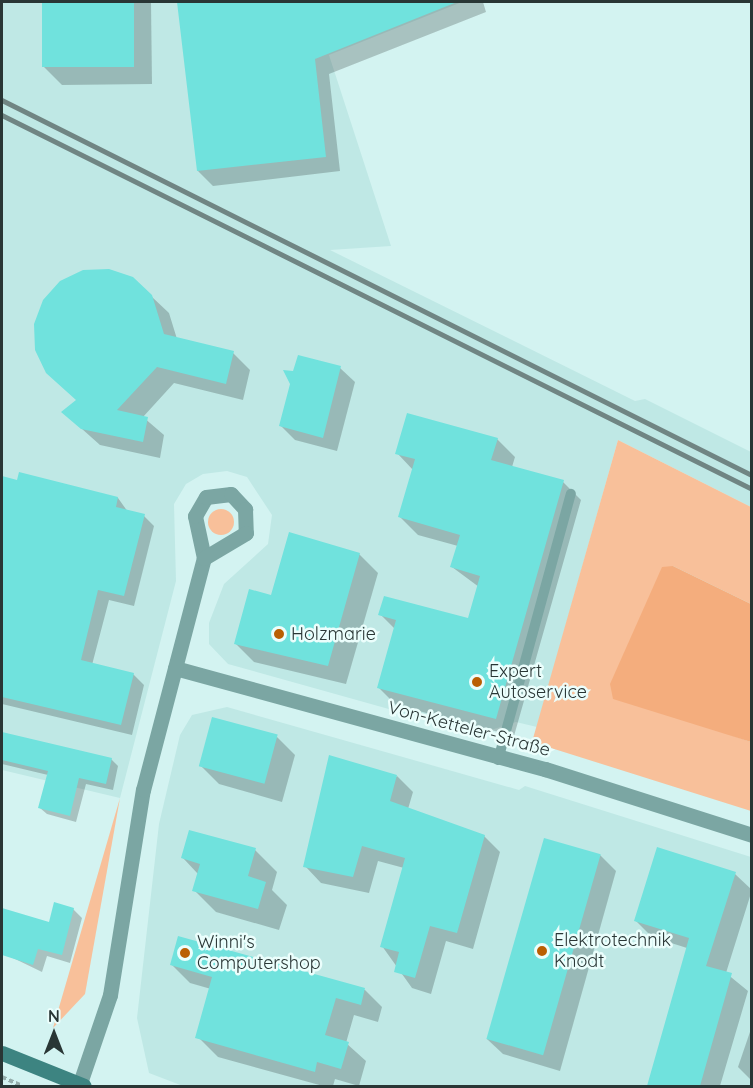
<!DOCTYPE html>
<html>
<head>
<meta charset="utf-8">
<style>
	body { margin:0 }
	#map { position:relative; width:753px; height:1088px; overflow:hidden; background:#d3f3f1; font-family:Quicksand,sans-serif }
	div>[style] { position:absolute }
	.built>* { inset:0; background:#bfe8e5 }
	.green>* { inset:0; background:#f8c09a }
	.round { border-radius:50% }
	.water>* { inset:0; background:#f4ad7d }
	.shadow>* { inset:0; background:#0003 }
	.building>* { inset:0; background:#70e2dd; transform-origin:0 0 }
	.path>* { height:4px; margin-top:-2px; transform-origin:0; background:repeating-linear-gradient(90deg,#94adab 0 4.5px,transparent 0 7.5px) }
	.lane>* { height:10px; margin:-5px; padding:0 5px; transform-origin:5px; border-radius:5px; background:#7ba6a3 }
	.street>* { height:15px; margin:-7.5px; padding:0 7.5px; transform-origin:7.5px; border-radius:7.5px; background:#7ba6a3 }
	.secondary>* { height:15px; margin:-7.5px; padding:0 7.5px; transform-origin:7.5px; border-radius:7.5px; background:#3d8481 }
	.rail>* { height:4.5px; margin:-2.25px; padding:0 2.25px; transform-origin:2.25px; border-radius:2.25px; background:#708583 }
	.dots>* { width:16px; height:16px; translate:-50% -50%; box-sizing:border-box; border:3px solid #ebfefc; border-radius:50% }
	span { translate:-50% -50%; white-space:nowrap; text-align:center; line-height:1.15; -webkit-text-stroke:5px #ebfefc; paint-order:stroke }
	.poi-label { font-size:18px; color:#293635 }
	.left { translate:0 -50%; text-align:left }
	.street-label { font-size:18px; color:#293635 }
	.frame { position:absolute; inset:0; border:3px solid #293635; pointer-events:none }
	.north { position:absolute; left:24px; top:1004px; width:60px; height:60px; -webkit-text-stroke:4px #ebfefc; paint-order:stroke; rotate:0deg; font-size:16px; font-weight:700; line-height:24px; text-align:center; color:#293635 }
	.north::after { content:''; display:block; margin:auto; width:21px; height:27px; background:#293635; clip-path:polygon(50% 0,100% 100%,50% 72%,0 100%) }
</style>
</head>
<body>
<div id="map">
	<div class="built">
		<div style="clip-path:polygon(2px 2px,462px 2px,329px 55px,391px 246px,330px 250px,635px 401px,645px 399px,751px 452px,751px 507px,618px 440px,537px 727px,516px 722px,478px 734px,228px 664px,209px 644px,209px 623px,224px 584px,268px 544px,272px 515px,247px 477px,227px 471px,203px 474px,186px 484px,174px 504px,176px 581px,120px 798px,2px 770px)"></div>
		<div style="clip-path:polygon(227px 707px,519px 790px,525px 786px,751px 857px,751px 1086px,183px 1086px,149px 1073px,137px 1018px,159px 824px,180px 735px,192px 715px)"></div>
	</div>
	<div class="green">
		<div style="clip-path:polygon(618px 440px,751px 507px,751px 604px,673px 566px,699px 724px,751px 742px,751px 811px,532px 742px)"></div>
		<div class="round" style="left:208px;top:509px;width:26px;height:26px"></div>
		<div style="clip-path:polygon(120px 798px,85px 994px,53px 1028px)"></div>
	</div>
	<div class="water">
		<div style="clip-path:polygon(673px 566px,751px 604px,751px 742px,613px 699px,610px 684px,662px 567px)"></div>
	</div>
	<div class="shadow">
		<div style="clip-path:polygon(43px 2px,151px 2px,152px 84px,62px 85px,43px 66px)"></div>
		<div style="clip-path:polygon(179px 2px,483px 2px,486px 12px,329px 74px,340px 171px,213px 186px,198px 171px)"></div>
		<div style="clip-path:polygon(151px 296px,169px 313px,177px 339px,233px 353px,250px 370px,243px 400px,174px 383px,143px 417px,164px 435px,160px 458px,100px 445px,63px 412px,78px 401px)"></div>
		<div style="clip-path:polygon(340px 368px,355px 382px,337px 451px,295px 440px,281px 426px)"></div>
		<div style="clip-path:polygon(497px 439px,515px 457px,512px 467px,563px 482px,581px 500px,514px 736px,396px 705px,378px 687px,395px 629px,380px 614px,469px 620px,479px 587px,452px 567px,458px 546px,418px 535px,400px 517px,413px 470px,397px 453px)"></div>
		<div style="clip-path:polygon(3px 478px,118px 498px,128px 512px,144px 516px,154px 526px,134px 606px,109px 600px,92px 665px,133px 674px,144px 685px,132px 735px,2px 704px)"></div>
		<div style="clip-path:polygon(359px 554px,378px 573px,346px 684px,254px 662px,235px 643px,272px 597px)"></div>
		<div style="clip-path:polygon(2px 733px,111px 759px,118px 766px,113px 790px,86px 784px,76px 822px,47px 814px,40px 808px,48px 775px,2px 764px)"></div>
		<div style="clip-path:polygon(277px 737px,295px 755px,282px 802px,219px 784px,200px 765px)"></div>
		<div style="clip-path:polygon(397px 776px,413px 792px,408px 809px,484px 836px,500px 852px,473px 949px,446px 941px,431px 994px,412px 988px,382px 946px,404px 868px,378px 861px,369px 893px,321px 883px,305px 866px)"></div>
		<div style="clip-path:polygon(255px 850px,277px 872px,272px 890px,287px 905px,279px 930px,216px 912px,194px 890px,198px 874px,183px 858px)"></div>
		<div style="clip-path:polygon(600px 855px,616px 871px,560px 1071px,503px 1054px,487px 1039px)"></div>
		<div style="clip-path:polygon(735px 874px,752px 890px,726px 973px,748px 991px,720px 1086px,648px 1086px,687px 948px,652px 937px,635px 920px)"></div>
		<div style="clip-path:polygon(73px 909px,82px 918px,70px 963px,47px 956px,42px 972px,13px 958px)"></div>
		<div style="clip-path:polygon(172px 965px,365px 990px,382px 1007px,378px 1022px,354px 1015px,346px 1043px,366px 1061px,359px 1086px,335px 1079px,333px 1086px,323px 1086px,218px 1057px,200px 1039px,211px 989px,190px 983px)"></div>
		<div style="clip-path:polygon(752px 1026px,752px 1081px,738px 1067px)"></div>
	</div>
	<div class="building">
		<div style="left:42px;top:2px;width:92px;height:65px"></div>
		<div style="clip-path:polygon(177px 2px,457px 2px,315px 59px,326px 157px,197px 171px)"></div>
		<div style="clip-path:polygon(109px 269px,133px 277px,152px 295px,164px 334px,234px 351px,226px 384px,157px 367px,117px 410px,148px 417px,143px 442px,81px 429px,61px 412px,76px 400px,46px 373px,35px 350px,34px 324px,43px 300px,60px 281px,83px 270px)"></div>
		<div style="clip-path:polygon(298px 355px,341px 366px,323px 438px,279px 426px,290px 384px,283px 370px,293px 371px)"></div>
		<div style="clip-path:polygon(407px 413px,498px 438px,491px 460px,564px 480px,496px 719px,377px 688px,396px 620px,378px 615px,384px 596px,468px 618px,480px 576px,450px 567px,460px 535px,398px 517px,415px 459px,395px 454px)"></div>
		<div style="clip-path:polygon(19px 472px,118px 497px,116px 507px,145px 514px,124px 596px,98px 590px,81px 660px,134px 673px,121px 725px,2px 697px,2px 476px,17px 480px)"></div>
		<div style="clip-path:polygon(289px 532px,360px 553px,328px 666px,234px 644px,249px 589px,271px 595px)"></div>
		<div style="left:212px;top:717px;width:68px;height:51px;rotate:15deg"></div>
		<div style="clip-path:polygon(2px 732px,112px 758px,106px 784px,79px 778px,70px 816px,38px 808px,48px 771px,2px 760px)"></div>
		<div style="clip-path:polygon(329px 755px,397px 775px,390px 801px,485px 835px,457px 933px,430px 926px,415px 978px,394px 972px,399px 952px,380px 947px,405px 858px,362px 846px,353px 877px,303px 867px)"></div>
		<div style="clip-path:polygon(189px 830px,256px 848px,248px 876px,266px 882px,258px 909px,192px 891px,200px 864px,181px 858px)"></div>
		<div style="left:544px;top:838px;width:59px;height:209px;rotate:16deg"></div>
		<div style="clip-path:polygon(657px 847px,736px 872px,706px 966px,732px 973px,700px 1086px,647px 1086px,689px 938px,634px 921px)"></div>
		<div style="clip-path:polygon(54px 902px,74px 908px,62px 955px,38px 949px,33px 965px,2px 955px,2px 908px,49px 922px)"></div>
		<div style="clip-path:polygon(178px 936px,365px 988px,361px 1005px,336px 998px,325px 1035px,349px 1042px,341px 1069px,317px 1062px,315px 1072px,195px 1038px,212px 977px,170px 965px)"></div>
	</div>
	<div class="path">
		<div style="left:2px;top:1077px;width:22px;rotate:24deg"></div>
	</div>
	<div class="lane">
		<div style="left:498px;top:760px;width:276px;rotate:-74.7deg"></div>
	</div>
	<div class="street">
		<div style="left:175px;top:668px;width:384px;rotate:15.3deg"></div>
		<div style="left:545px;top:769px;width:217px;rotate:17.7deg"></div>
		<div style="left:79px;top:1086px;width:96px;rotate:-71.2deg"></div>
		<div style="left:110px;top:995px;width:208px;rotate:-80.9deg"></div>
		<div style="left:143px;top:790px;width:240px;rotate:-75.3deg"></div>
		<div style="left:204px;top:558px;width:43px;rotate:-102.1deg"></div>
		<div style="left:195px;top:516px;width:22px;rotate:-60deg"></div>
		<div style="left:206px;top:497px;width:25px;rotate:-7deg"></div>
		<div style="left:231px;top:494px;width:21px;rotate:47deg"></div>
		<div style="left:245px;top:509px;width:24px;rotate:88deg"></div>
		<div style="left:246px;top:533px;width:49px;rotate:149.2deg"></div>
	</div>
	<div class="secondary">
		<div style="left:2px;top:1053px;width:88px;rotate:21.9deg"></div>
	</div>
	<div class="rail">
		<div style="left:2px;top:100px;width:839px;rotate:26.57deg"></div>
		<div style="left:2px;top:115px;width:838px;rotate:26.5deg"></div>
	</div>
	<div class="dots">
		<div style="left:279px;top:634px;background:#ba5f03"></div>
		<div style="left:477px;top:682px;background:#ba5f03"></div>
		<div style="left:542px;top:951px;background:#ba5f03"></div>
		<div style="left:185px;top:953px;background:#ba5f03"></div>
	</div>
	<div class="poi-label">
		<span class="left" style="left:291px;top:634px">Holzmarie</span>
		<span class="left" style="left:489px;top:682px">Expert<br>Autoservice</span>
		<span class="left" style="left:554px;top:951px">Elektrotechnik<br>Knodt</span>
		<span class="left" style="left:197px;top:953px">Winni's<br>Computershop</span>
	</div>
	<div class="street-label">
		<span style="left:469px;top:729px;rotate:15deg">Von-Ketteler-Straße</span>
	</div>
	<div class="frame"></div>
	<div class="north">N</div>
</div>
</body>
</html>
